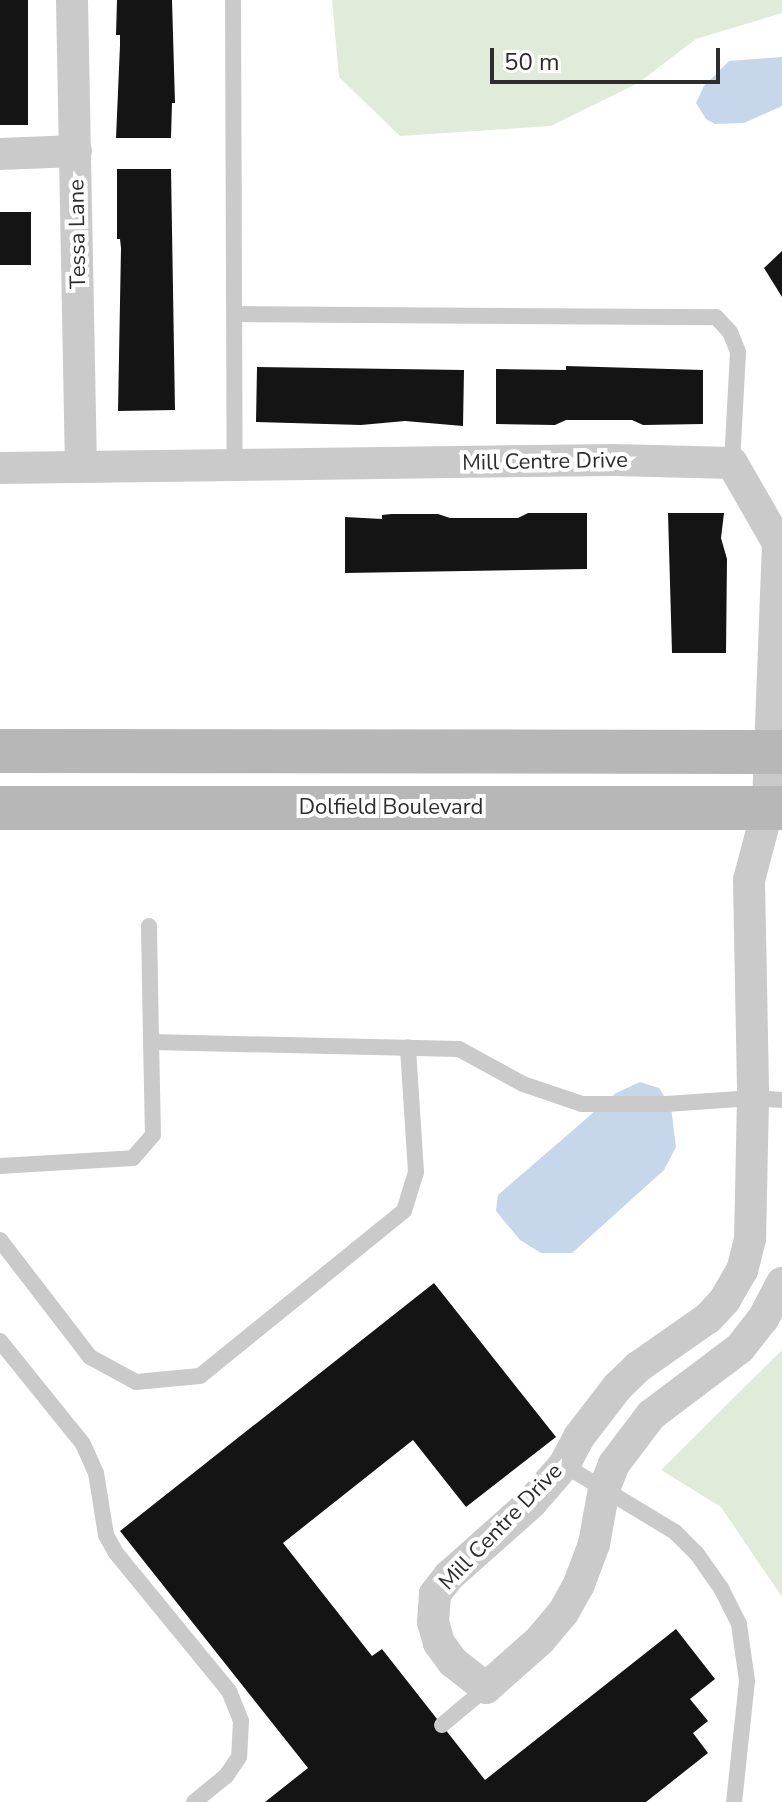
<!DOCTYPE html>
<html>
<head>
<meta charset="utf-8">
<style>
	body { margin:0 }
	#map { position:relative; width:782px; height:1802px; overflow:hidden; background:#fff; font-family:"Nunito Sans",sans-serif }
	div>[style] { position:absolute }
	.green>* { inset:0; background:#e0ebda }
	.water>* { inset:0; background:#c6d6eb }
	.building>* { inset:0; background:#141414; transform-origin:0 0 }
	.service>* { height:16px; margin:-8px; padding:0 8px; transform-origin:8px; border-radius:8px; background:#cacaca }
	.minor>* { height:32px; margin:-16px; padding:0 16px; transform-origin:16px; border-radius:16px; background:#cacaca }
	.secondary>* { height:44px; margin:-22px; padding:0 22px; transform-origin:22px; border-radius:22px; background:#b7b7b7 }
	span { translate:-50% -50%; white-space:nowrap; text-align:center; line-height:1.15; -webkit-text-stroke:8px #fff; paint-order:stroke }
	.street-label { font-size:22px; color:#2d2d2d }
	.scale { position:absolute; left:490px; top:48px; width:230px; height:36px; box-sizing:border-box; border:4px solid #2d2d2d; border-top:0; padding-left:10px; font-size:24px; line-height:28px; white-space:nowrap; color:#2d2d2d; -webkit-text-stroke:6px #fff; paint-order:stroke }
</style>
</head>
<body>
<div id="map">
	<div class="green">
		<div style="clip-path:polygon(332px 0,782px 0,782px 13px,696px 39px,638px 83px,551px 126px,400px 136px,339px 77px)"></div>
		<div style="clip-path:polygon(782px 1350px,782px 1597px,721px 1507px,661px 1470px)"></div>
	</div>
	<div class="water">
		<div style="clip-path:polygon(782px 57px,782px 106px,744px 123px,715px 124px,706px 119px,696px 103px,704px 86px,729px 61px)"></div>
		<div style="clip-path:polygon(640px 1082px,659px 1088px,671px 1107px,676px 1147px,664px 1170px,572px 1253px,541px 1253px,520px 1240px,496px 1211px,498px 1195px,616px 1093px)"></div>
	</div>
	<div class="building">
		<div style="left:0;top:0;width:28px;height:125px"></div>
		<div style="clip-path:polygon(117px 0,172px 0,175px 103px,172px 103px,171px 138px,116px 138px,120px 45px,120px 35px,116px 35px)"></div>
		<div style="clip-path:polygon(117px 169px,171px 169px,175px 410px,118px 411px,121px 248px,120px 239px,117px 239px)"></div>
		<div style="left:0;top:212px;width:31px;height:53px"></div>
		<div style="clip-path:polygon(782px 251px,782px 297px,764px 268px)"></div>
		<div style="clip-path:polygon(566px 366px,703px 370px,703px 424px,643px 425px,632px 420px,566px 420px,555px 425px,496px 424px,496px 369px,566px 370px)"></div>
		<div style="clip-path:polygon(257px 367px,464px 370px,463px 426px,405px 421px,361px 425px,256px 422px)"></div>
		<div style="clip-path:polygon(528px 513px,587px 513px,587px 569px,345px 573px,345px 517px,382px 519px,382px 515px,391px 514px,438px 514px,450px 518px,518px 518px)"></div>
		<div style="clip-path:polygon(668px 513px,724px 513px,721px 538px,727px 559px,726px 653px,672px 653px)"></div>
		<div style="clip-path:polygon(434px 1283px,556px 1437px,466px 1507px,413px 1440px,283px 1543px,372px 1656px,382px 1649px,485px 1780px,676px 1629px,715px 1679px,690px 1699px,708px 1721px,693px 1733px,708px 1753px,646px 1802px,265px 1802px,308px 1768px,120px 1531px)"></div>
	</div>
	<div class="service">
		<div style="left:233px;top:0;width:466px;rotate:89.8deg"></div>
		<div style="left:236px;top:314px;width:480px;rotate:0.4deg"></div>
		<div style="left:716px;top:317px;width:21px;rotate:47deg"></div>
		<div style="left:730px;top:332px;width:22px;rotate:68deg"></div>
		<div style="left:738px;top:352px;width:111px;rotate:93.1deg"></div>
		<div style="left:149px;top:926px;width:116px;rotate:89deg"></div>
		<div style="left:0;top:1166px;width:133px;rotate:-3.4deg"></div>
		<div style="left:133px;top:1158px;width:30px;rotate:-49deg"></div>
		<div style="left:153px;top:1135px;width:93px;rotate:-91.2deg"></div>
		<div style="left:151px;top:1042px;width:308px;rotate:1.3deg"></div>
		<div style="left:459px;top:1049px;width:73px;rotate:28.7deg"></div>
		<div style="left:523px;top:1084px;width:62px;rotate:18.7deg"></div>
		<div style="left:582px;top:1104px;width:84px"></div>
		<div style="left:666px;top:1104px;width:87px;rotate:-3.9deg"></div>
		<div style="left:753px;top:1098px;width:29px;rotate:4deg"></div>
		<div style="left:0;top:1240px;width:148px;rotate:52.4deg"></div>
		<div style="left:90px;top:1357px;width:52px;rotate:28.5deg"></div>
		<div style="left:136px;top:1382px;width:64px;rotate:-5.4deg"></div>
		<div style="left:200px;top:1376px;width:262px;rotate:-39deg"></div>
		<div style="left:404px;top:1211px;width:41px;rotate:-72.9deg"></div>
		<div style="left:416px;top:1172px;width:125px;rotate:-93.7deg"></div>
		<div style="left:0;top:1341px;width:132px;rotate:51.1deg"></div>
		<div style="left:83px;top:1444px;width:32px;rotate:66deg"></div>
		<div style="left:96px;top:1473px;width:63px;rotate:80.8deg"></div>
		<div style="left:106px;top:1535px;width:21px;rotate:61deg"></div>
		<div style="left:116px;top:1553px;width:178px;rotate:50.7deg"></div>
		<div style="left:229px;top:1691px;width:32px;rotate:68deg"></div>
		<div style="left:241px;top:1721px;width:36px;rotate:93deg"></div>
		<div style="left:239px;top:1757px;width:23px;rotate:124deg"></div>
		<div style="left:226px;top:1776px;width:41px;rotate:140.9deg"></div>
		<div style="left:564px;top:1465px;width:130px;rotate:31.1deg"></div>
		<div style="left:675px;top:1532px;width:31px;rotate:45deg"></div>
		<div style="left:697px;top:1554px;width:42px;rotate:54.8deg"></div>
		<div style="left:721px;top:1588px;width:40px;rotate:63.4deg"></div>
		<div style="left:739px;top:1624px;width:58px;rotate:82deg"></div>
		<div style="left:747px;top:1681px;width:122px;rotate:96.1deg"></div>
		<div style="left:442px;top:1725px;width:57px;rotate:-40.1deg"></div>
	</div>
	<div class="minor">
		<div style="left:72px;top:0;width:467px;rotate:88.9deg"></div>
		<div style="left:0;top:154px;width:76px;rotate:-2.3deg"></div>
		<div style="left:0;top:468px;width:614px;rotate:-0.75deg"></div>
		<div style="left:614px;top:460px;width:118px;rotate:1.5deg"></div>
		<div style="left:732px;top:463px;width:92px;rotate:60.1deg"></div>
		<div style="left:778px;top:543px;width:265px;rotate:92.2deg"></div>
		<div style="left:768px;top:808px;width:74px;rotate:104.8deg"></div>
		<div style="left:749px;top:880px;width:218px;rotate:88.9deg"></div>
		<div style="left:753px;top:1098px;width:141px;rotate:91.2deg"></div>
		<div style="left:750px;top:1239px;width:32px;rotate:104deg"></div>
		<div style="left:742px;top:1270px;width:34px;rotate:120deg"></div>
		<div style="left:725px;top:1300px;width:25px;rotate:133deg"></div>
		<div style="left:708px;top:1318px;width:85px;rotate:145deg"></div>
		<div style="left:638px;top:1367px;width:28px;rotate:136deg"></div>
		<div style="left:618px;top:1386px;width:64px;rotate:127.4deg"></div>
		<div style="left:579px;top:1437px;width:32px;rotate:118deg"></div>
		<div style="left:564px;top:1465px;width:50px;rotate:131deg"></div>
		<div style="left:531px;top:1503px;width:110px;rotate:138.3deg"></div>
		<div style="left:449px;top:1576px;width:23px;rotate:128deg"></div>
		<div style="left:435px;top:1594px;width:28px;rotate:94deg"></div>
		<div style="left:433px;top:1622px;width:22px;rotate:74deg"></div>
		<div style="left:439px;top:1643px;width:24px;rotate:54deg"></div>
		<div style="left:453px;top:1662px;width:42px;rotate:38.2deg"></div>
		<div style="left:486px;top:1688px;width:72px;rotate:-41.6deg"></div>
		<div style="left:540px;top:1640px;width:35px;rotate:-50deg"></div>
		<div style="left:563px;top:1613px;width:33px;rotate:-61deg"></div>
		<div style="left:579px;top:1584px;width:43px;rotate:-69.4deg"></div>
		<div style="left:594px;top:1544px;width:56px;rotate:-79.7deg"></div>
		<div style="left:604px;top:1489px;width:27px;rotate:-68deg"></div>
		<div style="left:614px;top:1464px;width:61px;rotate:-52.9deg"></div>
		<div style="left:651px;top:1415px;width:111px;rotate:-37deg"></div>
		<div style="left:740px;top:1348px;width:37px;rotate:-52deg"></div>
		<div style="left:763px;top:1319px;width:41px;rotate:-62.2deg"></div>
	</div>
	<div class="secondary">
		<div style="left:0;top:751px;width:782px;rotate:0.07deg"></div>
		<div style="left:0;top:808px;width:782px"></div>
	</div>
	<div class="street-label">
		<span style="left:78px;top:234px;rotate:-91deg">Tessa Lane</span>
		<span style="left:545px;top:462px;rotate:-1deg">Mill Centre Drive</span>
		<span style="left:391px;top:808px">Dolfield Boulevard</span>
		<span style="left:501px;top:1527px;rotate:-46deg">Mill Centre Drive</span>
	</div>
	<div class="scale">50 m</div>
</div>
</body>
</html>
